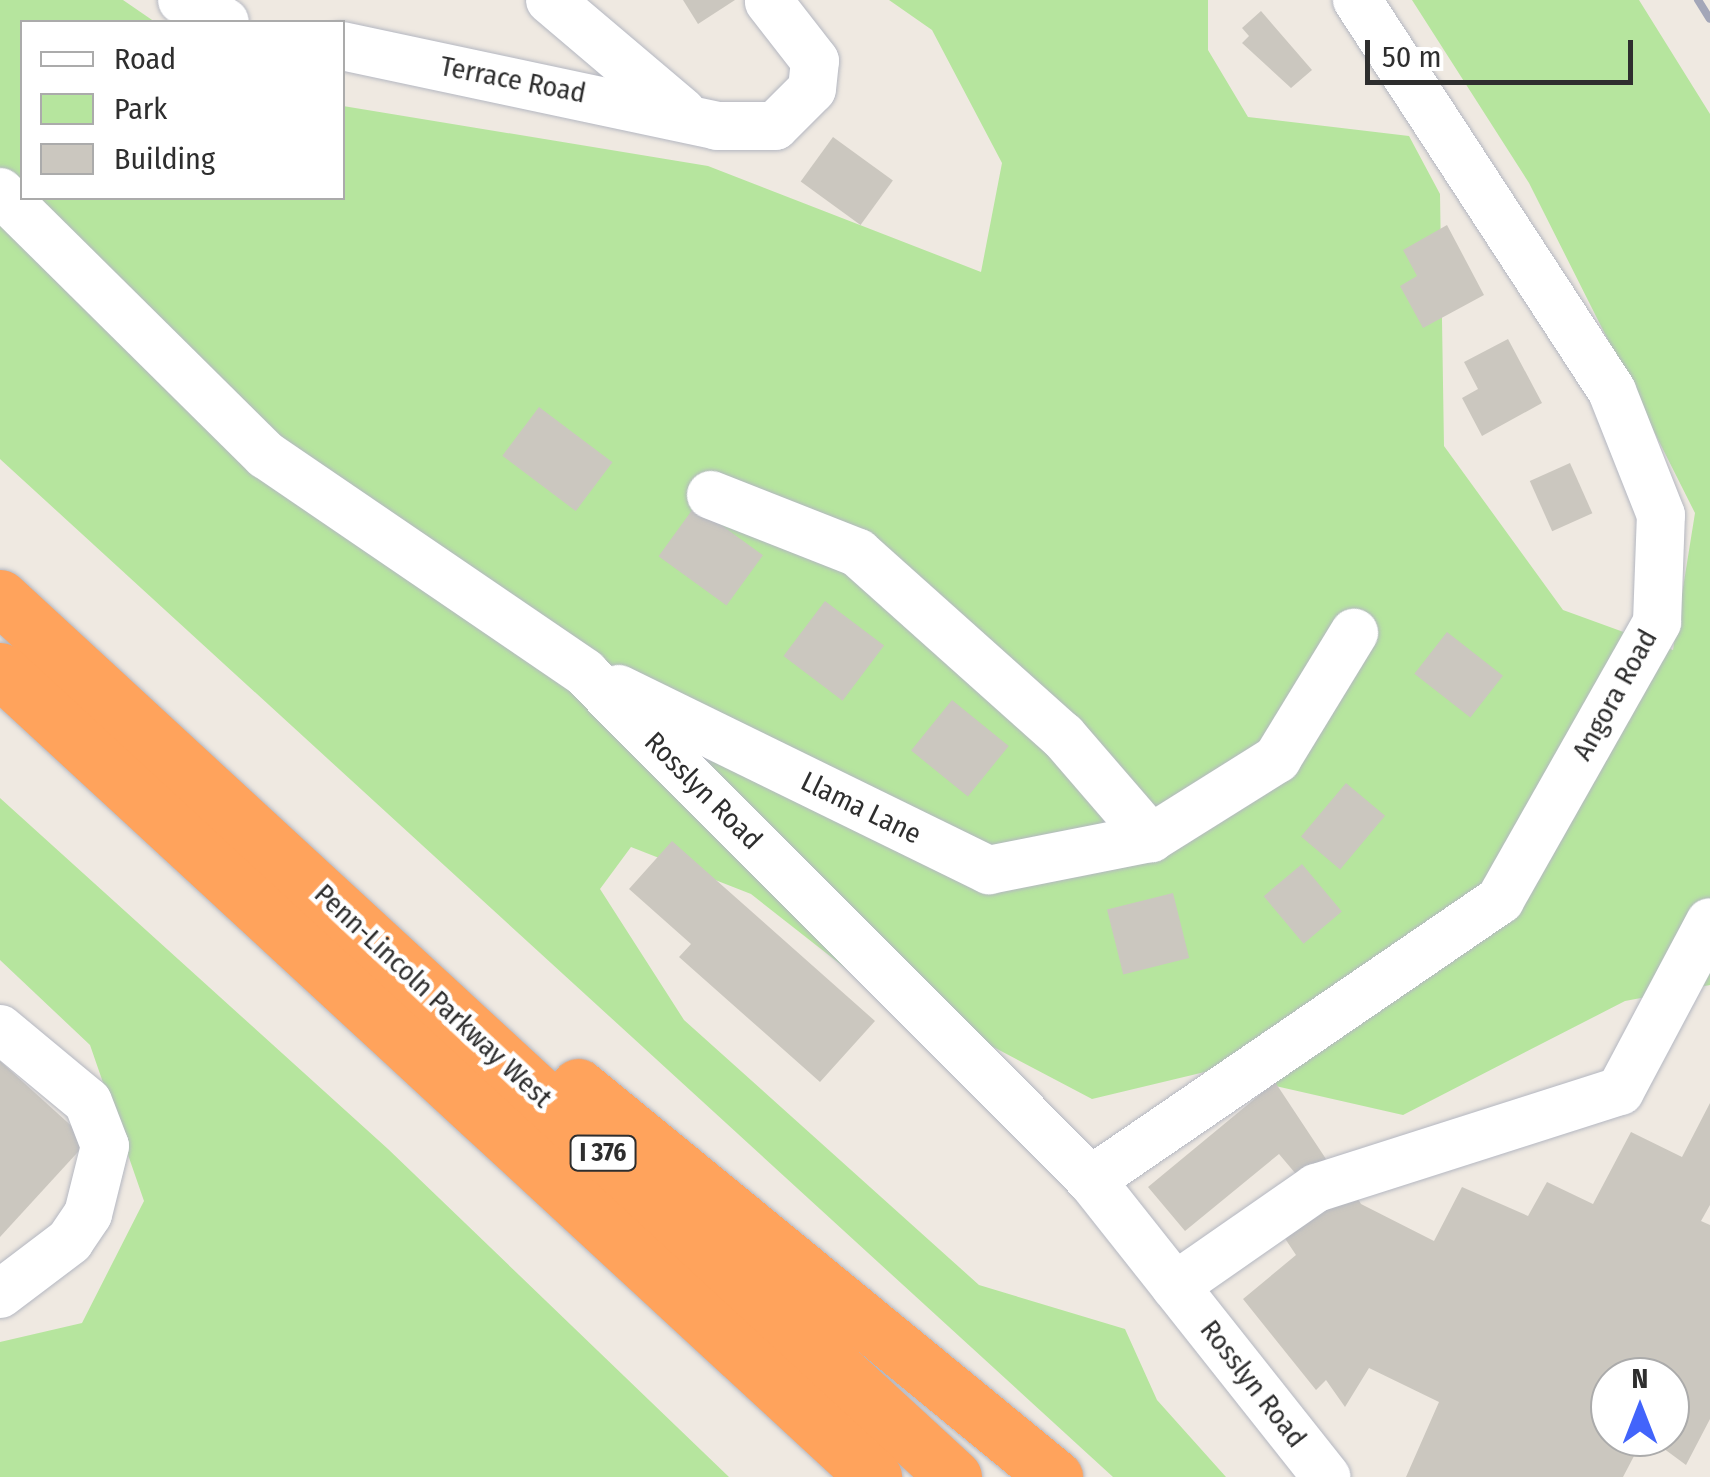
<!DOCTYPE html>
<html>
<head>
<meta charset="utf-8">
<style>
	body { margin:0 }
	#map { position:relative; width:1710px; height:1477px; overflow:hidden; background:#efe9e1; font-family:"Fira Sans Condensed",sans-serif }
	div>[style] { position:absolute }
	.green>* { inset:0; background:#b6e59e }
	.building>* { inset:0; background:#cbc7bf; transform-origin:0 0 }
	.roads { filter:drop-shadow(0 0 2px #b4b7c1) drop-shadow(0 0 2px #b4b7c1) }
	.minor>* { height:48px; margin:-24px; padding:0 24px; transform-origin:24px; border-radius:24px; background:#fff }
	.highway>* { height:55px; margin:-27.5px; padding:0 27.5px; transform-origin:27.5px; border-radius:27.5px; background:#ffa35c }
	.rail>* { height:8px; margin:-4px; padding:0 4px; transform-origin:4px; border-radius:4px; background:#a3a6b8 }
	span { translate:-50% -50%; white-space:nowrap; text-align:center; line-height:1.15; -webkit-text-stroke:9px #fff; paint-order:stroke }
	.shield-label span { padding:2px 8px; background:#fff; border:2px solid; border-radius:8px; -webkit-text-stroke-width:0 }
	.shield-label { font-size:25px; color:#2e2e2e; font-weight:700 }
	.street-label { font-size:28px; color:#2e2e2e }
	.legend { position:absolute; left:20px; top:20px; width:325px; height:180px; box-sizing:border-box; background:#fff; border:2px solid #ababab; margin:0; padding:12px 18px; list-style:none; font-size:30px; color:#2e2e2e }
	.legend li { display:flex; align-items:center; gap:20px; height:50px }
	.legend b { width:50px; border:2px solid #ababab }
	.north { position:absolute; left:1590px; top:1357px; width:100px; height:100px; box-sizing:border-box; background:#fff; border:2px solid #ababab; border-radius:50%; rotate:0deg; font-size:28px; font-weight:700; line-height:40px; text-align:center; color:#2e2e2e }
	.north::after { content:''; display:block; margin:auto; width:35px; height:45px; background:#4264fb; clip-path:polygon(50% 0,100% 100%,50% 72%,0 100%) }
	.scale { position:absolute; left:1365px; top:40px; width:268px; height:45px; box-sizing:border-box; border:5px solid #2e2e2e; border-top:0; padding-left:12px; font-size:30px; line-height:35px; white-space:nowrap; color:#2e2e2e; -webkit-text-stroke:8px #fff; paint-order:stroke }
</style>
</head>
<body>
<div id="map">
	<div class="green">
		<div style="clip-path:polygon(0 0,123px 0,155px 22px,22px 22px,22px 198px,342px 198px,343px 106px,708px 166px,981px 272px,1002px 163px,932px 30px,889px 0,1208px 0,1208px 50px,1248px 117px,1409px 136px,1440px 194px,1444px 446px,1563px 610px,1673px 650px,1695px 513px,1529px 183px,1412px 0,1639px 0,1710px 114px,1710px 985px,1625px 1001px,1403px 1115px,1209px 1071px,1092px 1099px,849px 971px,751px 894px,631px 847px,600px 889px,684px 1020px,979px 1285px,1125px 1329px,1157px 1400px,1226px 1477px,1113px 1477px,0 459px)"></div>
		<div style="clip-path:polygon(0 798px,388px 1149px,729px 1477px,0 1477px,0 1342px,82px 1323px,144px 1201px,90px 1045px,0 960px)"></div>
	</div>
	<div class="building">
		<div style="clip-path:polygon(683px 0,735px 0,698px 24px)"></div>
		<div style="clip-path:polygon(1261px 11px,1312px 70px,1291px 88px,1242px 43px,1249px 36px,1242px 28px)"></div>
		<div style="left:833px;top:137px;width:74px;height:55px;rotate:36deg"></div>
		<div style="clip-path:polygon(1447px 225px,1484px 295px,1423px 328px,1400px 286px,1417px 276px,1403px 250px)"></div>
		<div style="clip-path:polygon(1508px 339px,1542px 403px,1482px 436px,1462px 398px,1478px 389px,1464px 362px)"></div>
		<div style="left:539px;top:407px;width:92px;height:61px;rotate:37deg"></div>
		<div style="left:1570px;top:463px;width:55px;height:44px;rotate:66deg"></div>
		<div style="left:695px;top:506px;width:84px;height:62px;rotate:36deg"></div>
		<div style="left:825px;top:601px;width:74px;height:69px;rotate:37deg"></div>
		<div style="left:1447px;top:632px;width:71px;height:53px;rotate:38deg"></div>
		<div style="left:952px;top:700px;width:73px;height:65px;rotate:39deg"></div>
		<div style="left:1346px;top:783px;width:51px;height:70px;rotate:40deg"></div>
		<div style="clip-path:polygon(672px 841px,875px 1021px,820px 1082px,679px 957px,691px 944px,629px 889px)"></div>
		<div style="left:1302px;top:864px;width:62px;height:50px;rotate:50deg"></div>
		<div style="left:1173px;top:893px;width:67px;height:68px;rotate:76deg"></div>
		<div style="clip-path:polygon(0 1061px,88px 1141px,0 1237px)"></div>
		<div style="clip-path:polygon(1275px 1082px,1326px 1159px,1301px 1180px,1279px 1154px,1185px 1231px,1148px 1187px)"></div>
		<div style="clip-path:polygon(1710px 1103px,1710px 1205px,1701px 1221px,1710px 1225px,1710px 1419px,1686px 1465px,1648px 1437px,1670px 1437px,1670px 1377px,1610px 1377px,1610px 1437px,1644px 1437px,1623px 1477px,1406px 1477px,1439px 1402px,1369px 1368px,1345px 1407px,1326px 1380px,1316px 1390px,1243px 1299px,1296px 1255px,1280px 1231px,1350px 1185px,1361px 1204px,1434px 1241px,1462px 1187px,1528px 1216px,1547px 1182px,1593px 1204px,1631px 1132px,1682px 1157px)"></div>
	</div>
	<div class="roads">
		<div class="minor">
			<div style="left:182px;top:0;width:48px;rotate:27.1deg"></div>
			<div style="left:550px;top:0;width:173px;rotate:40.3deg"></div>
			<div style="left:342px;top:46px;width:383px;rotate:12deg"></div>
			<div style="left:717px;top:126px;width:58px"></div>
			<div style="left:775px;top:126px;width:52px;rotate:-45deg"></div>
			<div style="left:812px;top:89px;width:28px;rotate:-84deg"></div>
			<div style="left:815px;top:61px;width:75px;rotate:-127.9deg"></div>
			<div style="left:0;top:192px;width:374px;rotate:44.7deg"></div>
			<div style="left:266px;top:455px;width:386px;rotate:34.3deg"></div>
			<div style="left:585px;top:673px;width:716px;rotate:45.06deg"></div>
			<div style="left:1091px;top:1180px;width:379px;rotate:51.6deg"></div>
			<div style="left:711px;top:495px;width:158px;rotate:21.5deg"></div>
			<div style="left:858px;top:553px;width:275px;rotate:41.8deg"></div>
			<div style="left:1063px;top:736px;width:135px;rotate:49.2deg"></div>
			<div style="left:619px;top:689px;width:412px;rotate:26.1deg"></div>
			<div style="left:989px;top:870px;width:165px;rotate:-11.2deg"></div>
			<div style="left:1151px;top:838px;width:149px;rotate:-32.1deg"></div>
			<div style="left:1277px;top:759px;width:148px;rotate:-58.6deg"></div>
			<div style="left:0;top:1029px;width:114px;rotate:39.7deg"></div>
			<div style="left:88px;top:1102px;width:47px;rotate:68.9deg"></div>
			<div style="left:105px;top:1146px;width:70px;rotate:104deg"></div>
			<div style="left:88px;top:1214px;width:32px;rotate:124deg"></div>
			<div style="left:70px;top:1241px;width:88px;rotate:142.9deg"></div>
			<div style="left:1091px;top:1180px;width:496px;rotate:-34.4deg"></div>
			<div style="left:1500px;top:900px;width:319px;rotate:-60.5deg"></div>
			<div style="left:1657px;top:622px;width:107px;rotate:-87.9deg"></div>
			<div style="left:1661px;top:515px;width:133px;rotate:-111.6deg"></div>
			<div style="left:1612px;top:391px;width:467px;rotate:-123.1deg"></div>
			<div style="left:1175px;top:1286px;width:172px;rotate:-34.8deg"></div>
			<div style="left:1316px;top:1188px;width:319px;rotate:-17.7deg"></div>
			<div style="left:1620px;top:1091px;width:191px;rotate:-62deg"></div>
		</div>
		<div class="highway">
			<div style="left:0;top:597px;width:1298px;rotate:42.69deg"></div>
			<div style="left:0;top:670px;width:1190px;rotate:42.72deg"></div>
			<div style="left:578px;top:1086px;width:617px;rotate:39.34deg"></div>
		</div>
	</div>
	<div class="rail">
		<div style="left:1698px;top:0;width:22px;rotate:58deg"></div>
	</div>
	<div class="shield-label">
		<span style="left:603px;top:1153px">I 376</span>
	</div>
	<div class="street-label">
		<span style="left:513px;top:80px;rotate:11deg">Terrace Road</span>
		<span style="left:1615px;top:695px;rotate:-61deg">Angora Road</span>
		<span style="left:703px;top:791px;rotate:45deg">Rosslyn Road</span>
		<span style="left:861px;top:808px;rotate:26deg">Llama Lane</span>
		<span style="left:433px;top:996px;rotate:43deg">Penn-Lincoln Parkway West</span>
		<span style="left:1253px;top:1384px;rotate:52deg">Rosslyn Road</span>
	</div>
	<ul class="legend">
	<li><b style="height:12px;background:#fff"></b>Road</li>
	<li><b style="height:28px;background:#b6e59e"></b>Park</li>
	<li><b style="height:28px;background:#cbc7bf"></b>Building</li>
	</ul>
	<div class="north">N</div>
	<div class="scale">50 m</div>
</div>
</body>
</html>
